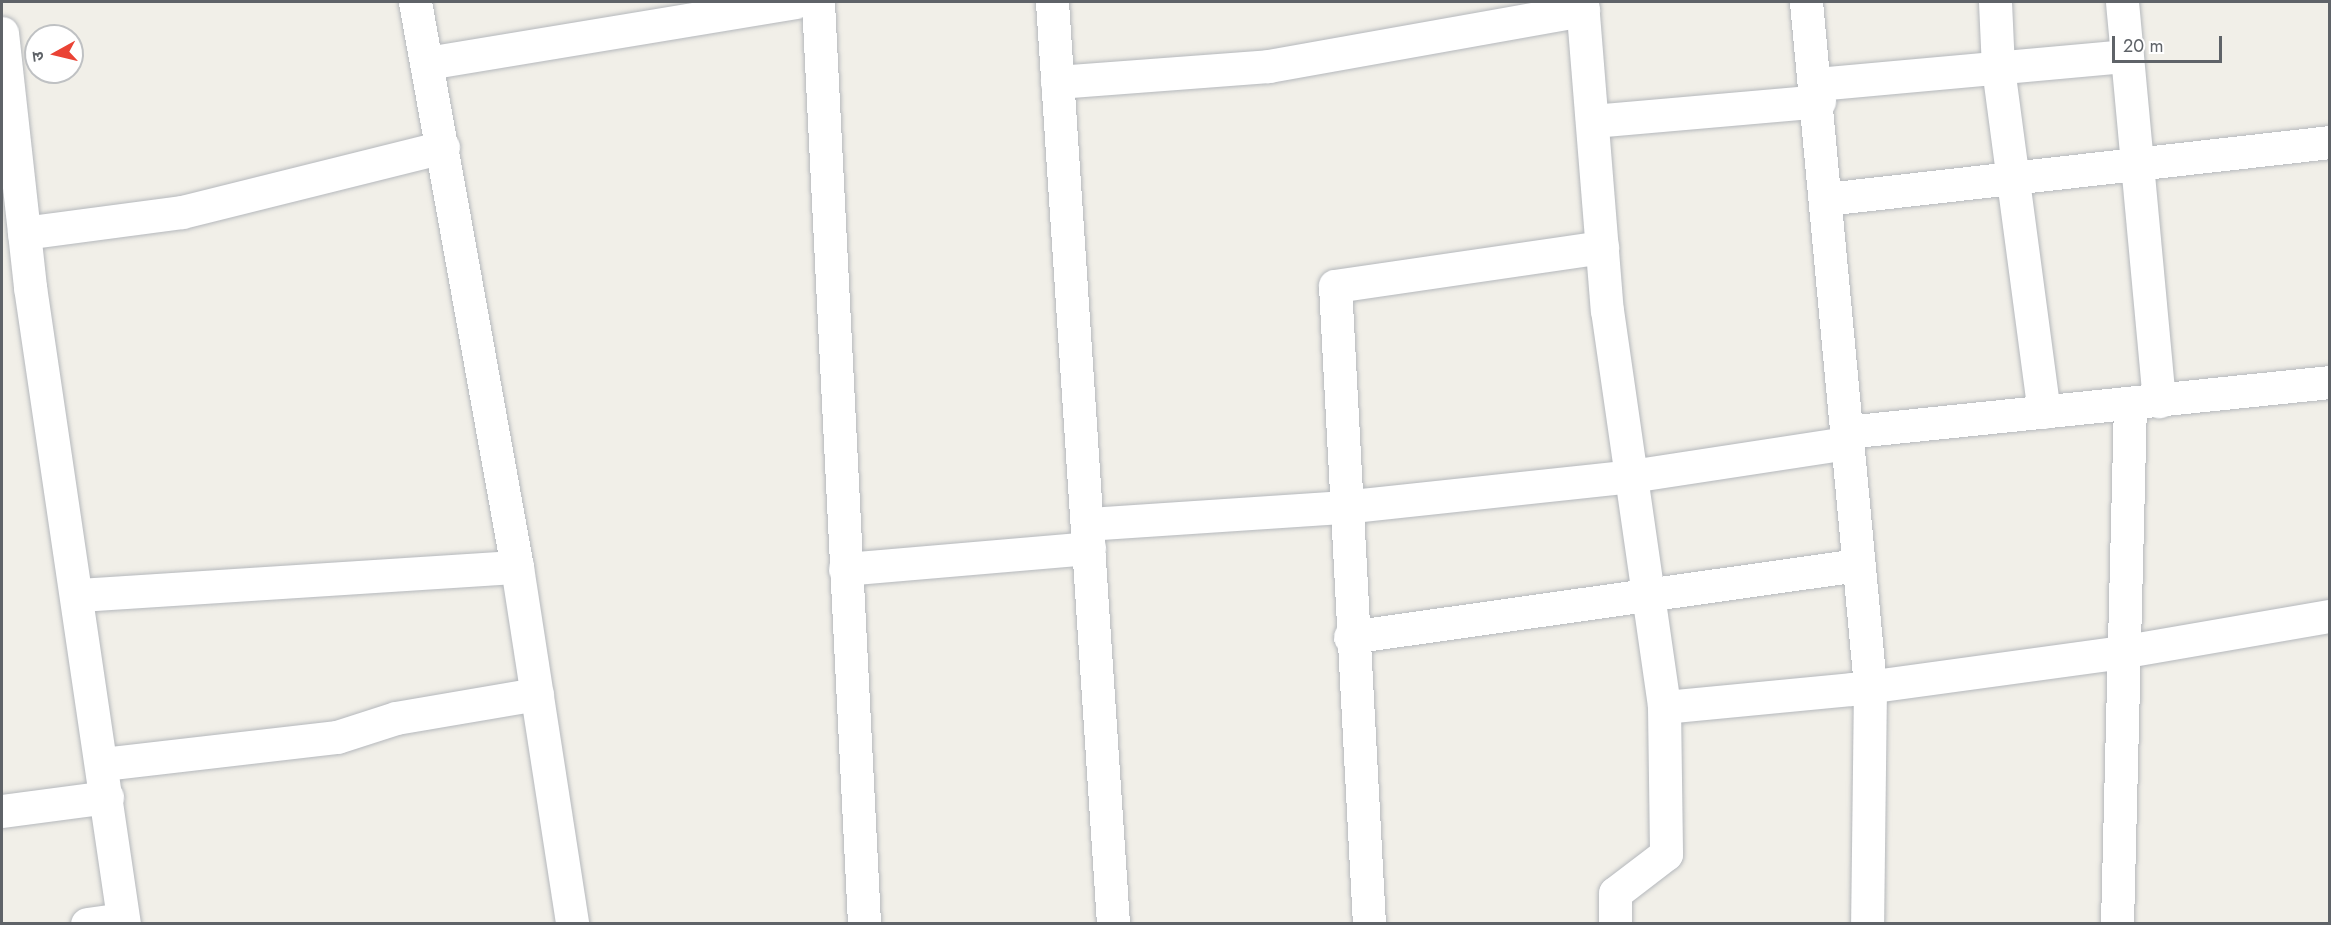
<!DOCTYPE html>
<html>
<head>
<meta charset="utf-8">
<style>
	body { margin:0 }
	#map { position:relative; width:2331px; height:925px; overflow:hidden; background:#f1efe8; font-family:Jost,"Noto Sans Devanagari",sans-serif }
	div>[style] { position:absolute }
	.roads { filter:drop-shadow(0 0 2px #b5b8bc) drop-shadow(0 0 2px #b5b8bc) }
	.street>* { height:33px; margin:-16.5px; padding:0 16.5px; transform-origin:16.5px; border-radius:16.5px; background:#fff }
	span { translate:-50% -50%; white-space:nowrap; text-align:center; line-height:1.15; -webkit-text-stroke:4.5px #fff; paint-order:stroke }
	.frame { position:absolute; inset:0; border:3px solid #5f6368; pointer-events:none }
	.north { position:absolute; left:24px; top:24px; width:60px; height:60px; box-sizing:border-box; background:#fff; border:2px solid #bfc1c3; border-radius:50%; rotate:262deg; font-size:16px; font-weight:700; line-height:24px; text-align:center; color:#5f6368 }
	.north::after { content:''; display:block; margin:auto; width:21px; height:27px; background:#ea4335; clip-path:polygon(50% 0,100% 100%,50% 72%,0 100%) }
	.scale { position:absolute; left:2112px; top:36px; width:110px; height:27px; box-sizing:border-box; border:3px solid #5f6368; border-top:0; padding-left:8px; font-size:18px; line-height:21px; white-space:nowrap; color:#5f6368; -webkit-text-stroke:4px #fff; paint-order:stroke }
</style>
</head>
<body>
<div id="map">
	<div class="roads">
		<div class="street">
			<div style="left:415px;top:2px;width:574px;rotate:79.77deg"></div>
			<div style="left:517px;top:567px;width:361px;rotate:81.2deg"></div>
			<div style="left:818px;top:2px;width:923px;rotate:87.14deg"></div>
			<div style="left:1052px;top:2px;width:924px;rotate:86.21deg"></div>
			<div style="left:1582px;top:2px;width:309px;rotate:85.4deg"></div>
			<div style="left:1607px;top:310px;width:401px;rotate:81.8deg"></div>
			<div style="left:1664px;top:707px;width:147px;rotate:89.2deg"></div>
			<div style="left:1666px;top:854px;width:64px;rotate:142.6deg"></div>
			<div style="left:1615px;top:893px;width:31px;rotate:90deg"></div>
			<div style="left:1806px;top:2px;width:687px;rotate:84.65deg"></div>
			<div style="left:1870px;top:686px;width:238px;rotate:90.7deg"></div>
			<div style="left:1995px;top:2px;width:66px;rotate:87.4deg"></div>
			<div style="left:1998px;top:68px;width:347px;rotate:82.4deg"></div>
			<div style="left:2122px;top:2px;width:401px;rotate:84.7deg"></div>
			<div style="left:2px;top:33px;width:256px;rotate:83.7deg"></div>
			<div style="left:30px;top:287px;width:644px;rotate:81.61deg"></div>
			<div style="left:427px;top:63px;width:373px;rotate:-9.4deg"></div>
			<div style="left:1057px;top:82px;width:212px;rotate:-4.3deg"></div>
			<div style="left:1268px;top:66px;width:320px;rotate:-10.1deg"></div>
			<div style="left:1817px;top:84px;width:311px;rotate:-5.2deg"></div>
			<div style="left:1592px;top:121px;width:228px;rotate:-5deg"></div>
			<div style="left:1826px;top:199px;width:507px;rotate:-6.45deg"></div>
			<div style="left:24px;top:233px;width:159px;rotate:-7.6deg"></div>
			<div style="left:182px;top:212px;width:269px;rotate:-14deg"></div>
			<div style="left:1846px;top:432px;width:487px;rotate:-5.9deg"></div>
			<div style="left:1087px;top:524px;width:257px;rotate:-3.8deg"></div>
			<div style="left:1343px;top:507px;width:290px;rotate:-6.1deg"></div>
			<div style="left:1631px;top:476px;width:219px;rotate:-8.7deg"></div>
			<div style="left:845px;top:569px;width:245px;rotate:-4.9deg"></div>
			<div style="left:80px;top:595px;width:438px;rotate:-3.7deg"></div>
			<div style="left:1350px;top:637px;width:513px;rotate:-8.07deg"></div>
			<div style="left:1664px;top:707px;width:189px;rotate:-5.5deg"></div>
			<div style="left:1852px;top:689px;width:272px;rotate:-7.8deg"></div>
			<div style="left:2121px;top:652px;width:212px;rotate:-9.8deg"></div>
			<div style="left:103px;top:764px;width:236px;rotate:-6.6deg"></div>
			<div style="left:337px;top:737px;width:62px;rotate:-17.9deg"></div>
			<div style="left:396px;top:718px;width:143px;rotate:-9.7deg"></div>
			<div style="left:2px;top:811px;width:106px;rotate:-7.6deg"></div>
			<div style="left:87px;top:924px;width:36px;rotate:-8deg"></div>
			<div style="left:1369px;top:924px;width:639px;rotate:-93.05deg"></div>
			<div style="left:1335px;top:286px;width:270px;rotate:-8.3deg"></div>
			<div style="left:2117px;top:924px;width:520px;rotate:-88.57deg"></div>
		</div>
	</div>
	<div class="frame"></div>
	<div class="north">उ</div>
	<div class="scale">20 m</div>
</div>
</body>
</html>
